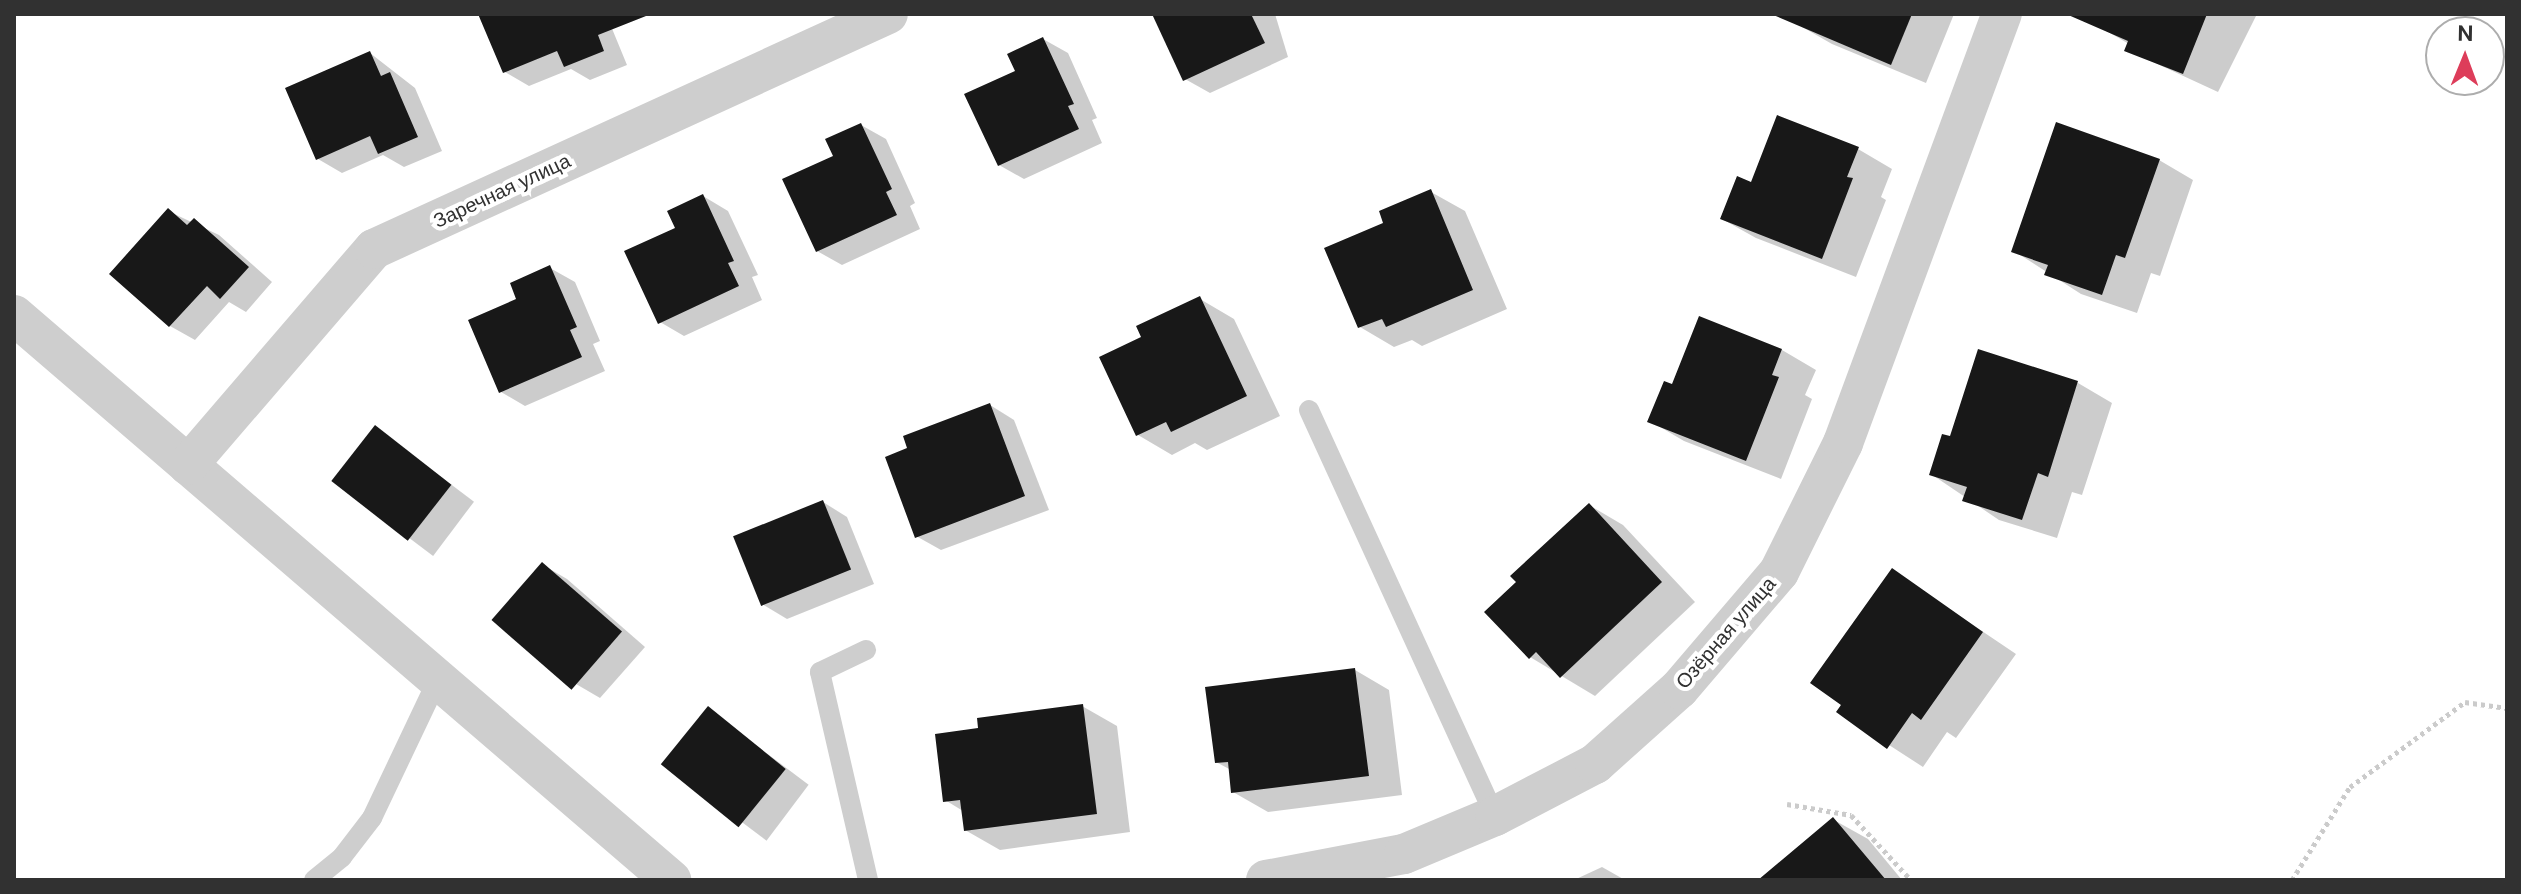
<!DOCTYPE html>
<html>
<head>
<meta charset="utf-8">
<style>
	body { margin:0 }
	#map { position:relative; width:2521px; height:894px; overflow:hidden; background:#fff; font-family:"DM Sans",sans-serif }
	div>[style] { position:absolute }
	.shadow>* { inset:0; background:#0003; transform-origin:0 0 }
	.building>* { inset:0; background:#181818; transform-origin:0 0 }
	.path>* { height:5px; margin-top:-2.5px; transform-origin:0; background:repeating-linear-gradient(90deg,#cbcbcb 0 4px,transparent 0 8px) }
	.lane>* { height:20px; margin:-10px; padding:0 10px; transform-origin:10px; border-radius:10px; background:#cecece }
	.street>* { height:40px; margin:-20px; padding:0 20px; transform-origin:20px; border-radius:20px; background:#cecece }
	span { translate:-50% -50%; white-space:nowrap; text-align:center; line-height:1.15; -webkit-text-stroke:8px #fff; paint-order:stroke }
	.street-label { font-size:20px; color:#313131 }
	.frame { position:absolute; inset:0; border:16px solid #313131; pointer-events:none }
	.north { position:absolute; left:2425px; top:16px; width:80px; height:80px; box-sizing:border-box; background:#fff; border:2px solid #adadad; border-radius:50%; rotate:1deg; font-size:22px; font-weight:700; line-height:32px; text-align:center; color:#313131 }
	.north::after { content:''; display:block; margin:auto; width:28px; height:36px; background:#dd3d5a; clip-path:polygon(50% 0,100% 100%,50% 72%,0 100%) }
</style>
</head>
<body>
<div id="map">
	<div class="shadow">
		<div style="clip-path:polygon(481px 14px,606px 14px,627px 65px,590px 80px,571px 69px,529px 86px,505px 72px)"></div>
		<div style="clip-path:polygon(1155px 14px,1275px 14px,1288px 57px,1210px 93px,1185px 79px)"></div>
		<div style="clip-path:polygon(1801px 14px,1954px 14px,1926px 83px,1832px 44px,1797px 24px)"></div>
		<div style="clip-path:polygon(2103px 14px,2257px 14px,2218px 92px,2127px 50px,2129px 44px,2098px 26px)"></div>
		<div style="clip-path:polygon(1043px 39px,1068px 53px,1097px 118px,1092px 120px,1102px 143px,1024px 179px,999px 165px,1018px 72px)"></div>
		<div style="clip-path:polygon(370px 53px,415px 88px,442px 151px,404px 167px,383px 155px,342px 173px,318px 159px)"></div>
		<div style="clip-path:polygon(861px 125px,886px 139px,915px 203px,910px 206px,920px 229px,842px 265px,817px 251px,835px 157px)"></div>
		<div style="clip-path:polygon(1858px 149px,1892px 169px,1881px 197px,1886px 200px,1856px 277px,1756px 238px,1722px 219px,1752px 184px)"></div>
		<div style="clip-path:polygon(2159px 160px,2193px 180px,2160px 276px,2151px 273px,2137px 313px,2081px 294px,2014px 251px)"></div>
		<div style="clip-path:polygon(1431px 192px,1465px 211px,1507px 309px,1422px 346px,1412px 340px,1394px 347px,1360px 327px,1386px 224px)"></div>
		<div style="clip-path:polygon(703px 196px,728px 211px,758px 275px,752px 277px,762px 300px,684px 336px,660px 322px)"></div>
		<div style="clip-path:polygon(168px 211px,219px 235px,272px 282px,246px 312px,229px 302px,195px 340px,170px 326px,112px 273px)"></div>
		<div style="clip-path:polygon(550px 268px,575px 282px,600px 341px,593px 344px,605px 371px,525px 406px,501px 392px,519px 300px)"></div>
		<div style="clip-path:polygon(1200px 299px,1234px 319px,1280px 416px,1207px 450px,1195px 443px,1172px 455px,1138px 435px,1144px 338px)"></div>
		<div style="clip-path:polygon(1700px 318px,1782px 350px,1816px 370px,1805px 395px,1812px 399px,1781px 479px,1684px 441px,1650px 421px,1673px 386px)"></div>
		<div style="clip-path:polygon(1980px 351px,2078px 383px,2112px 403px,2082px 495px,2072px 492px,2057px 538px,1999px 520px,1931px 474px,1951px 439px)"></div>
		<div style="clip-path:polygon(990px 405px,1014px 420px,1049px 510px,941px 550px,916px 536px)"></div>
		<div style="left:375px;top:427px;width:124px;height:68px;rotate:37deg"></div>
		<div style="clip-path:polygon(823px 502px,847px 517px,874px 584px,787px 619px,762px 604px)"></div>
		<div style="clip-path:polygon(1589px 505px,1623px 525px,1695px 602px,1595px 696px,1530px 657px,1519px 582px)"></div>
		<div style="clip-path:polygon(543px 565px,567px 579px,645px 647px,600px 698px,576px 684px)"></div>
		<div style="clip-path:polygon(1893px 571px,2016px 654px,1956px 738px,1947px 732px,1923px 767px,1838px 712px)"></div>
		<div style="clip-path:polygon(1355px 670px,1389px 690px,1402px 795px,1268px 812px,1233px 792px,1231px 770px,1216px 762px)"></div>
		<div style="clip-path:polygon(1082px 706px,1117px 726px,1130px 832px,1000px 850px,965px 830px,963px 811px,945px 800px,981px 730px)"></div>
		<div style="left:708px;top:709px;width:126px;height:70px;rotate:37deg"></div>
		<div style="clip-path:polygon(1834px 820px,1868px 839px,1902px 880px,1761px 880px)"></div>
		<div style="clip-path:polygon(1602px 867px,1625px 880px,1574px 880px)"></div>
	</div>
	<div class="building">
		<div style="clip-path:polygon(478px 14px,646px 14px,646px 16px,598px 35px,604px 51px,564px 67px,557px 51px,503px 73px)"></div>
		<div style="clip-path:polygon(1152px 14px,1251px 14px,1265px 43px,1183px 81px)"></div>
		<div style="clip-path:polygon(1771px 14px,1912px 14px,1891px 65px)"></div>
		<div style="clip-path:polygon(2066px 14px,2207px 14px,2183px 74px,2124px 51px,2128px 41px)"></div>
		<div style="clip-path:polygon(1043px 37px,1074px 104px,1068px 106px,1079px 129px,998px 166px,964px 94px,1015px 71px,1007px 54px)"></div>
		<div style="clip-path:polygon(370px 51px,381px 76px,390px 72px,418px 137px,378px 154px,370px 136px,316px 160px,285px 88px)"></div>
		<div style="clip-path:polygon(1777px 115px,1859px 147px,1847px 177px,1853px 178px,1822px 259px,1720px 219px,1737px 176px,1751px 182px)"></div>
		<div style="clip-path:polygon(2056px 122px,2160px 159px,2125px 258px,2116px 255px,2102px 295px,2044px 275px,2048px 265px,2011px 252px)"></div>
		<div style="clip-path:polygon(861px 123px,892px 189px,886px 192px,897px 215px,816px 252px,782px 179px,833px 156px,825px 139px)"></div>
		<div style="clip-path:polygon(1431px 189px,1473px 290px,1386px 327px,1382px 319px,1358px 328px,1324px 248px,1383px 223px,1379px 211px)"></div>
		<div style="clip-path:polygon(703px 194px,734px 261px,728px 263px,739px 286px,658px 324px,624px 251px,675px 228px,667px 211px)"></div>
		<div style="clip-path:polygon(168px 208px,187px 225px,194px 218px,249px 267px,220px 299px,207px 286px,169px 327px,109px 274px)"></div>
		<div style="clip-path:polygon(550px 265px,577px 327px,570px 330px,582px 357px,499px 393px,468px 320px,516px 299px,510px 283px)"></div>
		<div style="clip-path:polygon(1200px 296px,1247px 396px,1171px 432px,1166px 422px,1136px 436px,1099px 357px,1141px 337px,1136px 326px)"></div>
		<div style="clip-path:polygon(1699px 316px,1782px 349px,1772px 375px,1779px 377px,1746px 461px,1647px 422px,1664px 381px,1672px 384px)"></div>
		<div style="clip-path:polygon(1978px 349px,2078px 381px,2048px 477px,2038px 473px,2022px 520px,1962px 501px,1967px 487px,1929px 475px,1942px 434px,1950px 436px)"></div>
		<div style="clip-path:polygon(990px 403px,1025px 496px,915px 538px,885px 457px,907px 448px,903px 436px)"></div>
		<div style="left:375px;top:425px;width:97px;height:71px;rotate:38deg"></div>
		<div style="left:823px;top:500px;width:75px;height:97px;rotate:68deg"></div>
		<div style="clip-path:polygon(1589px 503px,1662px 582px,1560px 678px,1536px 652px,1529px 659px,1484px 612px,1516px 582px,1510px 576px)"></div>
		<div style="left:542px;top:562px;width:106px;height:77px;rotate:41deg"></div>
		<div style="clip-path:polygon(1892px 568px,1983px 632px,1921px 720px,1912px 713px,1887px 749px,1836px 712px,1841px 705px,1810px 683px)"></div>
		<div style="clip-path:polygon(1355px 668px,1369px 776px,1231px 793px,1228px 762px,1215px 763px,1205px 687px)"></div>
		<div style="clip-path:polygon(1083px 704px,1097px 814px,964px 831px,960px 800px,943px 802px,935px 734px,978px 728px,977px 718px)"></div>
		<div style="left:708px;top:706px;width:100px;height:75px;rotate:39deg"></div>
		<div style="clip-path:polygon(1833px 817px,1886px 880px,1758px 880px,1814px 833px)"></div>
	</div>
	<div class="path">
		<div style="left:1787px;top:804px;width:65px;rotate:9.8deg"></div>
		<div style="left:1851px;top:815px;width:88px;rotate:47.3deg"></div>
		<div style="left:2292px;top:880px;width:110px;rotate:-58.1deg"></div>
		<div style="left:2350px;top:787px;width:143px;rotate:-36.5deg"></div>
		<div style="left:2465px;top:702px;width:42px;rotate:8.1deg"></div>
	</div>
	<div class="lane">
		<div style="left:1309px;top:410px;width:447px;rotate:65.4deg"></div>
		<div style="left:866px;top:650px;width:51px;rotate:154.4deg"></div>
		<div style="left:820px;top:672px;width:213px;rotate:77deg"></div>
		<div style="left:314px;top:880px;width:36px;rotate:-39deg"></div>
		<div style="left:342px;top:857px;width:49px;rotate:-52.4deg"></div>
		<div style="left:372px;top:818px;width:154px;rotate:-64.6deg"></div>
	</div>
	<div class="street">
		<div style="left:14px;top:315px;width:867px;rotate:40.69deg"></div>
		<div style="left:188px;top:465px;width:285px;rotate:-49.3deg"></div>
		<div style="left:374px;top:249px;width:565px;rotate:-24.57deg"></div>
		<div style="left:1266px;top:880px;width:140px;rotate:-10.7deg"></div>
		<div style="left:1404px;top:854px;width:99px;rotate:-22.7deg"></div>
		<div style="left:1495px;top:816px;width:113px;rotate:-27.5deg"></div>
		<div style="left:1595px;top:764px;width:113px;rotate:-41.8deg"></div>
		<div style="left:1679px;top:689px;width:154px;rotate:-49.5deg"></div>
		<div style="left:1779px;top:572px;width:144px;rotate:-63.6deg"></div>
		<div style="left:1843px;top:443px;width:458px;rotate:-69.7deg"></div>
	</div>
	<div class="street-label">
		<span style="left:502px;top:191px;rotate:-25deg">Заречная улица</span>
		<span style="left:1726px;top:633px;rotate:-49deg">Озёрная улица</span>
	</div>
	<div class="frame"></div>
	<div class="north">N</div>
</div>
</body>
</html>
